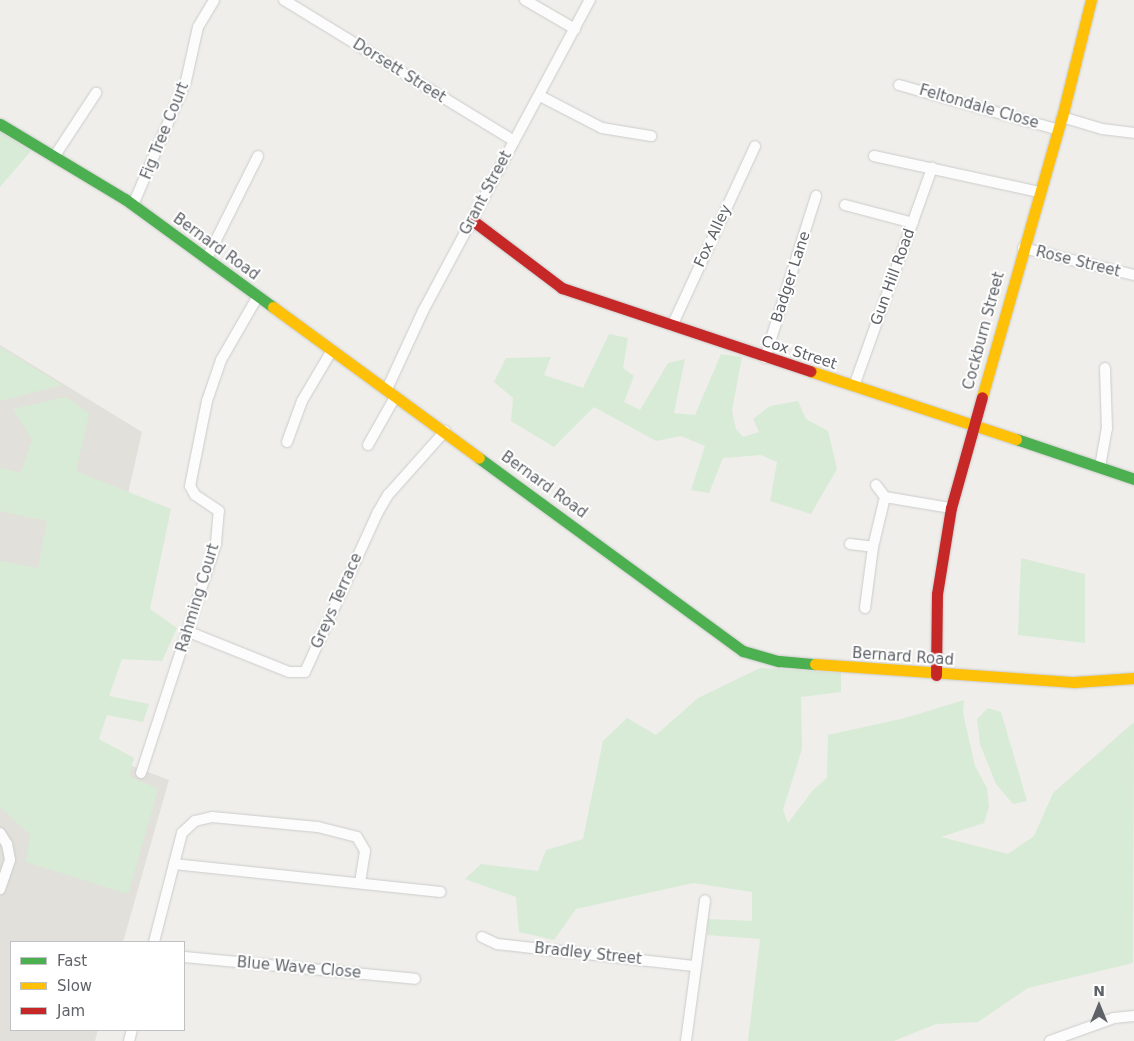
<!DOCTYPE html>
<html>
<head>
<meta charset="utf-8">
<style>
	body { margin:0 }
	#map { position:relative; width:1134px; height:1041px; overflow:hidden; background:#efeeea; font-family:"DejaVu Sans",sans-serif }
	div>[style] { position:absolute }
	.education>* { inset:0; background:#e2e0da }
	.green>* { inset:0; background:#d8ebd6 }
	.roads { filter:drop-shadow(0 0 1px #cbcccc) drop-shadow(0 0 1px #cbcccc) }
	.street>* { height:10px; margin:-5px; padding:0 5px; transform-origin:5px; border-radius:5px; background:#fdfcfc }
	.fast>* { height:11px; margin:-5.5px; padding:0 5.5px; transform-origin:5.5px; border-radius:5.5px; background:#4caf50 }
	.slow>* { height:11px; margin:-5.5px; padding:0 5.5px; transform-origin:5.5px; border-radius:5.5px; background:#ffc107 }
	.jam>* { height:11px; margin:-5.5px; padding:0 5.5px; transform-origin:5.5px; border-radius:5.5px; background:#c62828 }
	span { translate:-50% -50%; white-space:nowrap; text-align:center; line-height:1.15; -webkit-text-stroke:4px #fff; paint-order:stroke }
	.street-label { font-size:15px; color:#5f6368 }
	.legend { position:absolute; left:10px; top:941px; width:175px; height:90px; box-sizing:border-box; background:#fff; border:1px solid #bfc1c3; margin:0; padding:6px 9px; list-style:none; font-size:15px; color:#5f6368 }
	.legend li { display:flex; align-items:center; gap:10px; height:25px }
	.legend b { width:25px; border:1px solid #bfc1c3 }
	.north { position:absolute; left:1074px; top:981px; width:50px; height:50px; -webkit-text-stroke:4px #fff; paint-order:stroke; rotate:0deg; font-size:14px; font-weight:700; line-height:20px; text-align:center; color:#5f6368 }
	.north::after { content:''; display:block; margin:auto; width:18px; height:22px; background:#5f6368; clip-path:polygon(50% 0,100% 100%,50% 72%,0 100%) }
</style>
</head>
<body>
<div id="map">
	<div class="education">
		<div style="clip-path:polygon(0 345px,142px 432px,127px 498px,85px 748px,169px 780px,123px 942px,11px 942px,11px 1030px,98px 1030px,95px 1041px,0 1041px)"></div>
	</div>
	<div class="green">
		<div style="clip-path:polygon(0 132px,31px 151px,0 187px)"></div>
		<div style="clip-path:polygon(609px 334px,628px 338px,623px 368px,634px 376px,624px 402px,640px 410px,668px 363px,685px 359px,674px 413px,695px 415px,721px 354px,742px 357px,732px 410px,736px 429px,743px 437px,759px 432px,753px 419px,770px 406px,798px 401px,806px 419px,828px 431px,837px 469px,811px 514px,770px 501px,777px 462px,761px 455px,723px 458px,709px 493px,691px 490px,705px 446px,681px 436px,656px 441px,594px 407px,554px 447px,511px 421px,513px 398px,494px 382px,506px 358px,551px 357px,544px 375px,583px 388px)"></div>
		<div style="clip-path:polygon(0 347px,62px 385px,0 401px)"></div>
		<div style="clip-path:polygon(66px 397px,89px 414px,76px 471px,171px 509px,150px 609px,177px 628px,162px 661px,122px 659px,109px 696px,149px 704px,143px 722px,107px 715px,99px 739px,134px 758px,129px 776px,158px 789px,128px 894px,26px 862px,30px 835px,0 807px,0 561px,38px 568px,47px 521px,0 511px,0 468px,21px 473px,32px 439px,13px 409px)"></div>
		<div style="clip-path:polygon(1021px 558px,1085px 574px,1085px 643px,1018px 635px)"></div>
		<div style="clip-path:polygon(760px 668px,841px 673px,841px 692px,801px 697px,802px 749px,783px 810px,788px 823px,813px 790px,827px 778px,828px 735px,905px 718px,964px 700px,963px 713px,975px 766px,987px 788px,989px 807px,984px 823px,941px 837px,1008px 854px,1034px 836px,1053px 793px,1134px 722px,1133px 963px,1028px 988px,978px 1022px,936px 1024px,894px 1041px,748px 1041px,760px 939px,707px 935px,708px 919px,752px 921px,752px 892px,693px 883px,576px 909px,554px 940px,519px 932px,516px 897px,465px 879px,481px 864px,538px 871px,546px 850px,583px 839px,603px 741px,627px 718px,656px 735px,698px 698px)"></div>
		<div style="clip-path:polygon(988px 708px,1001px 712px,1027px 801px,1013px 804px,996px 784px,980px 744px,977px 719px)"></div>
	</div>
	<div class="roads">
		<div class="street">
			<div style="left:284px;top:0;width:270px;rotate:31.5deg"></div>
			<div style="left:525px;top:0;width:58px;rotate:30.1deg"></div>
			<div style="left:899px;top:85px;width:166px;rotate:15.7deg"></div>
			<div style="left:540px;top:96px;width:70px;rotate:27.3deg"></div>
			<div style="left:602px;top:128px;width:50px;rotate:9.3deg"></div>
			<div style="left:1062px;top:117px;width:42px;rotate:16.7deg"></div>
			<div style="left:1102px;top:129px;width:32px;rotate:7deg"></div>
			<div style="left:874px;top:156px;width:169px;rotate:12.3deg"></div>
			<div style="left:54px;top:157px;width:77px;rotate:-56.7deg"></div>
			<div style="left:133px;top:205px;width:135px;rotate:-66.9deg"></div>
			<div style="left:186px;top:81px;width:55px;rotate:-77.5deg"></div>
			<div style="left:198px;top:27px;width:31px;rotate:-59deg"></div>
			<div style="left:845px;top:205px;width:70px;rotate:14.8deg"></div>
			<div style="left:1023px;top:248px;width:114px;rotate:13.7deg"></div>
			<div style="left:207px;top:258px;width:114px;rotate:-63.4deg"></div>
			<div style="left:672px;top:326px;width:198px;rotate:-65.2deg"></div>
			<div style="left:765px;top:358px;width:170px;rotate:-72.5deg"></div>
			<div style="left:854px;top:386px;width:232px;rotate:-70.3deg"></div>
			<div style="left:387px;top:389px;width:86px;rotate:-65.2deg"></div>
			<div style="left:423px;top:311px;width:353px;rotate:-61.8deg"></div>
			<div style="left:287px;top:442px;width:44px;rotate:-69.9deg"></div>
			<div style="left:302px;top:401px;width:59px;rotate:-59.5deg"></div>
			<div style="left:368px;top:445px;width:55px;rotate:-60.6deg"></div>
			<div style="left:1100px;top:467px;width:39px;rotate:-80deg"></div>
			<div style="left:1107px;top:429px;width:61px;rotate:-91.9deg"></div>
			<div style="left:876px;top:485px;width:15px;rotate:53deg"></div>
			<div style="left:885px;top:497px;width:67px;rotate:9.5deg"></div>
			<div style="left:850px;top:544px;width:23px;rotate:7deg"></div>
			<div style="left:865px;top:608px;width:62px;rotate:-82.5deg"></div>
			<div style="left:873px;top:547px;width:51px;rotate:-76.5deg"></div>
			<div style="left:189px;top:632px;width:108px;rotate:21.8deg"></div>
			<div style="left:289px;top:672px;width:16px"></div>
			<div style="left:305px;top:672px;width:176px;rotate:-65.5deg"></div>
			<div style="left:378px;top:512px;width:20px;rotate:-60deg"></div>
			<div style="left:388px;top:495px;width:86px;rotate:-48.3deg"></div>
			<div style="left:141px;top:773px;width:242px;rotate:-71.9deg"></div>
			<div style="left:216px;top:543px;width:32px;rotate:-85deg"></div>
			<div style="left:219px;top:511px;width:29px;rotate:-146deg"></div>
			<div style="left:195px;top:495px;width:10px;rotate:-119deg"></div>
			<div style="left:190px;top:486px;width:87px;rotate:-78.7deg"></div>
			<div style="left:207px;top:401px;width:43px;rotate:-71.1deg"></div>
			<div style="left:221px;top:360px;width:74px;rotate:-60deg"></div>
			<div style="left:0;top:833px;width:13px;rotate:58deg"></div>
			<div style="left:7px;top:844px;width:16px;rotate:79deg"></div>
			<div style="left:10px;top:860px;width:31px;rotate:109deg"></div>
			<div style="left:174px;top:864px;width:268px;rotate:6deg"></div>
			<div style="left:482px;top:937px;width:17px;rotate:25deg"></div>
			<div style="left:497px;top:944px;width:198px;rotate:6.4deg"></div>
			<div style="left:154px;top:942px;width:113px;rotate:-75.6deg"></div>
			<div style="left:182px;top:833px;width:18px;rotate:-43deg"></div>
			<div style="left:195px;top:821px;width:17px;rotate:-13deg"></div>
			<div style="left:212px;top:817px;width:106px;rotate:5.4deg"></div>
			<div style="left:318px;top:827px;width:40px;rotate:14.4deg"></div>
			<div style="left:357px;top:837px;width:16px;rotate:60deg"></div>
			<div style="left:365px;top:851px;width:32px;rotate:99deg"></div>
			<div style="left:184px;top:957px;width:232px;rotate:5.4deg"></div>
			<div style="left:129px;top:1041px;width:11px;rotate:-75deg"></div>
			<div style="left:686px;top:1041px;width:142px;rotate:-82.3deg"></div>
			<div style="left:1050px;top:1041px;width:68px;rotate:-19.8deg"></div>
			<div style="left:1114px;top:1018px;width:20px;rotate:-6deg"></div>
		</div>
		<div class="fast">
			<div style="left:0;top:124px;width:146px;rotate:31deg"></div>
			<div style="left:125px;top:199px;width:183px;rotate:36.1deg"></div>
			<div style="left:1016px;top:439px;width:125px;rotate:18.7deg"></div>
			<div style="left:479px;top:458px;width:327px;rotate:36.2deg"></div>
			<div style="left:743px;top:651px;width:37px;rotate:16deg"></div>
			<div style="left:779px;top:661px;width:36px;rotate:5deg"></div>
		</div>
		<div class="slow">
			<div style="left:273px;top:307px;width:255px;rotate:36.2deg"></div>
			<div style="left:810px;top:371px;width:217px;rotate:18.3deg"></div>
			<div style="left:982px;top:397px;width:291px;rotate:-74.1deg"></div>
			<div style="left:1062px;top:117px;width:121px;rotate:-76.1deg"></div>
			<div style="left:815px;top:664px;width:260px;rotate:4deg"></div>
			<div style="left:1074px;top:682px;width:60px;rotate:-3.8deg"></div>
		</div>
		<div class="jam">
			<div style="left:472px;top:220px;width:113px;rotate:37.1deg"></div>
			<div style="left:562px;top:288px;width:262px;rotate:18.5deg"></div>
			<div style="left:936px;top:675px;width:81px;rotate:-89.3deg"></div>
			<div style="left:937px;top:594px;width:87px;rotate:-80.8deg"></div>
			<div style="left:951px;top:508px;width:115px;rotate:-74.4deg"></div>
		</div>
	</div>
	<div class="street-label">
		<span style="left:399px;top:71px;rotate:32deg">Dorsett Street</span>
		<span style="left:979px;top:107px;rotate:16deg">Feltondale Close</span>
		<span style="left:165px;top:131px;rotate:-68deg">Fig Tree Court</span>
		<span style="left:486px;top:193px;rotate:-62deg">Grant Street</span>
		<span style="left:713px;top:236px;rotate:-65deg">Fox Alley</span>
		<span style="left:216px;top:247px;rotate:36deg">Bernard Road</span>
		<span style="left:1078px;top:262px;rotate:14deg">Rose Street</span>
		<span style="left:791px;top:277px;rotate:-72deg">Badger Lane</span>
		<span style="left:893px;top:277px;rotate:-70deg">Gun Hill Road</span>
		<span style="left:984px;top:331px;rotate:-75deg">Cockburn Street</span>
		<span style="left:799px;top:353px;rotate:18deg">Cox Street</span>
		<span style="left:544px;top:485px;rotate:36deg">Bernard Road</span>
		<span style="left:198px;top:598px;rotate:-73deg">Rahming Court</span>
		<span style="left:337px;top:601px;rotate:-66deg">Greys Terrace</span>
		<span style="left:903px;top:657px;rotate:4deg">Bernard Road</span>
		<span style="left:588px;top:954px;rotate:6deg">Bradley Street</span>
		<span style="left:299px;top:968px;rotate:5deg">Blue Wave Close</span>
	</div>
	<ul class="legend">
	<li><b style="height:6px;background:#4caf50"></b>Fast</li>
	<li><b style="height:6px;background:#ffc107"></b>Slow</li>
	<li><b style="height:6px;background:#c62828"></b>Jam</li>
	</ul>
	<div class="north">N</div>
</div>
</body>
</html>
